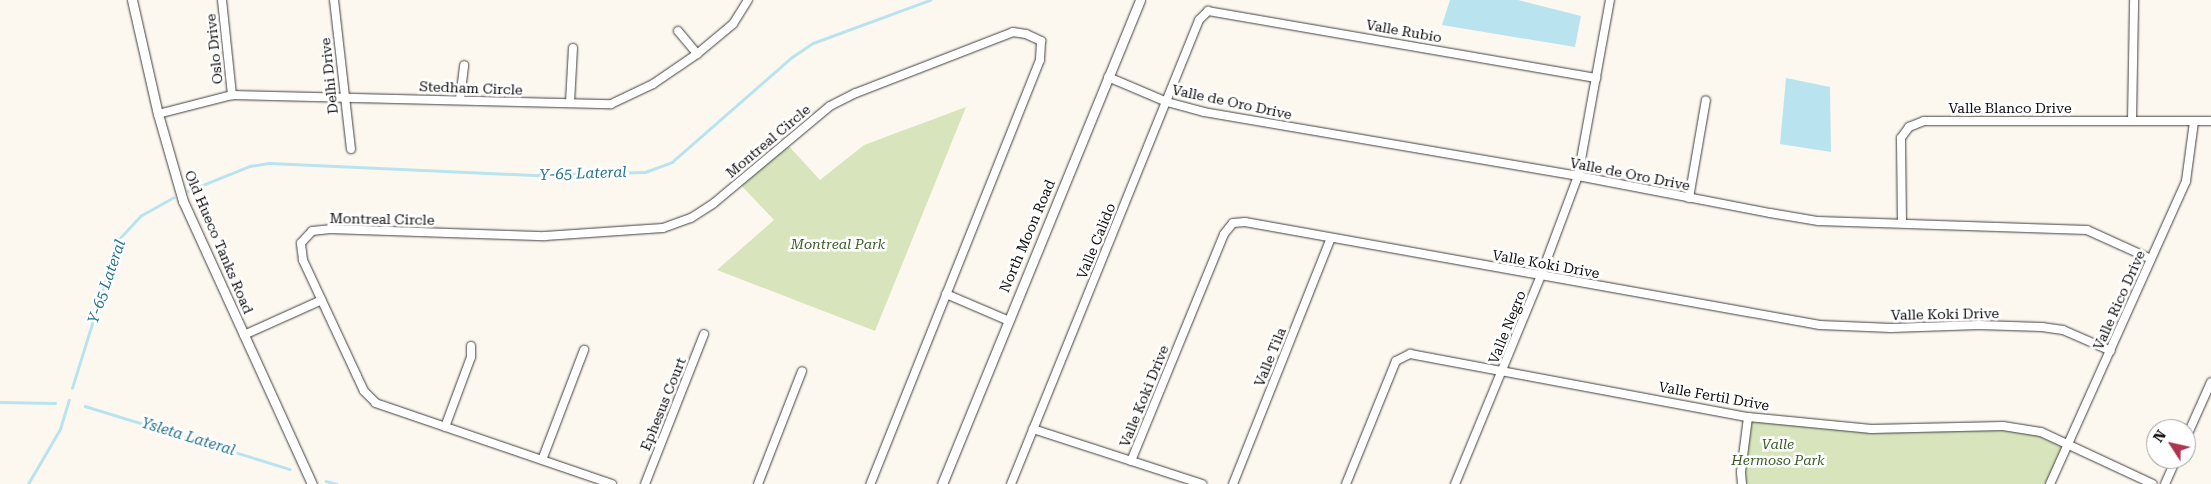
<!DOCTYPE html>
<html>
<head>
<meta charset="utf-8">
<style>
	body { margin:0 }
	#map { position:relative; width:2211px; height:484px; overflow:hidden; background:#fdf8ef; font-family:"Roboto Serif",serif }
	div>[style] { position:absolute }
	.green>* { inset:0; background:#d8e4bc }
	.water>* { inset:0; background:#b9e4ef }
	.stream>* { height:2.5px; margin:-1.25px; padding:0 1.25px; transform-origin:1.25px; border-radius:1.25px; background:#b9e4ef }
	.roads { filter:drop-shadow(0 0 1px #404040) drop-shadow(0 0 1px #404040) }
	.minor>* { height:8px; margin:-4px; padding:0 4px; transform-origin:4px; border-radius:4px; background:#fff }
	.tertiary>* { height:9px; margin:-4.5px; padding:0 4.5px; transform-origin:4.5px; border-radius:4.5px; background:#fff }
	span { translate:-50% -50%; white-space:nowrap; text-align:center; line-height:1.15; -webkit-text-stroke:5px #fff; paint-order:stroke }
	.street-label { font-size:14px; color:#0d0d0d }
	.park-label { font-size:14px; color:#3a5d25; font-style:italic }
	.water-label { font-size:15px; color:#247491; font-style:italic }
	.north { position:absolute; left:2146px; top:419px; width:50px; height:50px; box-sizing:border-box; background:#fff; border:1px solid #9e9e9e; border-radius:50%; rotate:305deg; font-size:14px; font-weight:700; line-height:20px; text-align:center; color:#0d0d0d }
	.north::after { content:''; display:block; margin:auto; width:18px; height:22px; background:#ad354f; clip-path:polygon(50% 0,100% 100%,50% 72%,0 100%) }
</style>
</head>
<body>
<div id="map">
	<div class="green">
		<div style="clip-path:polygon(966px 107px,875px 331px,717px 270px,774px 220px,738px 182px,785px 142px,820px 180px,864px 145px)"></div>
		<div style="clip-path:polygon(1748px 417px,1871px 429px,2003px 426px,2041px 432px,2068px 444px,2050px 484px,1742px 484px)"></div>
	</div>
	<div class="water">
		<div style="clip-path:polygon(1450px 0,1518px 0,1581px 16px,1575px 47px,1442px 25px)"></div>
		<div style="clip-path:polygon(1786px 78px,1830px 87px,1831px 152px,1780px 144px)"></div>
	</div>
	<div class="stream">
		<div style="left:188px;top:191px;width:67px;rotate:-22deg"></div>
		<div style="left:250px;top:166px;width:20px;rotate:-9deg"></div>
		<div style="left:270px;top:163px;width:269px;rotate:2.6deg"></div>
		<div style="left:539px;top:175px;width:106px;rotate:-1.6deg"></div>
		<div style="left:645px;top:172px;width:29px;rotate:-20deg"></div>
		<div style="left:672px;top:162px;width:159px;rotate:-41.2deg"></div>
		<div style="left:792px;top:57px;width:25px;rotate:-34deg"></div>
		<div style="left:813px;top:43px;width:125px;rotate:-20.2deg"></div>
		<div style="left:72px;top:388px;width:155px;rotate:-72.7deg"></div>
		<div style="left:118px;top:240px;width:33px;rotate:-47deg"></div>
		<div style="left:140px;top:216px;width:38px;rotate:-29deg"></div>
		<div style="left:0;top:402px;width:55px;rotate:1deg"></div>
		<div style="left:85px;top:406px;width:214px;rotate:17.1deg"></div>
		<div style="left:326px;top:481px;width:11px;rotate:15deg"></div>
		<div style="left:28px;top:484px;width:64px;rotate:-59.8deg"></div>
		<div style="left:60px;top:429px;width:30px;rotate:-73deg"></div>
	</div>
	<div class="roads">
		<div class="minor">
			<div style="left:222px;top:0;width:96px;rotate:84deg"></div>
			<div style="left:334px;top:0;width:150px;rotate:83.5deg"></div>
			<div style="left:678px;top:31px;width:30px;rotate:50deg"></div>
			<div style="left:1108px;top:77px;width:64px;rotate:23deg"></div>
			<div style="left:1167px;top:102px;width:38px;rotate:15deg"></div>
			<div style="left:1204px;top:112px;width:379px;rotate:9.7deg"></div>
			<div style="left:1578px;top:176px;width:196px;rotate:10.9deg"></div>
			<div style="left:1770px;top:213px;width:49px;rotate:9.5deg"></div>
			<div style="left:1818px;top:221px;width:269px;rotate:1.9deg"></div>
			<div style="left:2087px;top:230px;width:70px;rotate:24.4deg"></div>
			<div style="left:460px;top:99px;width:34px;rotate:-83deg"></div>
			<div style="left:570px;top:103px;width:55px;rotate:-86.9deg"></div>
			<div style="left:158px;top:114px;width:76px;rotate:-14.4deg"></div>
			<div style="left:232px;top:95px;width:379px;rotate:1.4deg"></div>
			<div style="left:611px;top:104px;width:47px;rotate:-25.5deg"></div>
			<div style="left:653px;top:84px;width:53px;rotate:-34.3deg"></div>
			<div style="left:697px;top:54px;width:47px;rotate:-39.8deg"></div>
			<div style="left:733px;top:24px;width:28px;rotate:-58deg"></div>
			<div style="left:2132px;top:120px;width:120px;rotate:-89deg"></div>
			<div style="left:1689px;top:198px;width:99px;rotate:-80.2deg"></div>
			<div style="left:1902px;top:223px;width:85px;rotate:-90.7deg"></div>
			<div style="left:1901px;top:138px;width:14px;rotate:-54deg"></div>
			<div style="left:1909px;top:127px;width:16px;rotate:-22deg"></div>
			<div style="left:1924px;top:121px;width:287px"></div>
			<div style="left:946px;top:294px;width:66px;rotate:23.1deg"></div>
			<div style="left:244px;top:335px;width:85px;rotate:-24.2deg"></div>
			<div style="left:445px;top:427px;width:75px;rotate:-69.6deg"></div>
			<div style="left:471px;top:357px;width:11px;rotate:-90deg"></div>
			<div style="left:1033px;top:429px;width:178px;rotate:18deg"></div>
			<div style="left:2186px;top:438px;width:61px;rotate:-65.9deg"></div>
			<div style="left:542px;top:460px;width:118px;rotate:-69.1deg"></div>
			<div style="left:1131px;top:461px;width:245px;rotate:-67.7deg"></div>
			<div style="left:1224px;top:234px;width:14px;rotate:-51deg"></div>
			<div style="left:1233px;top:223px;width:12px;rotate:-5deg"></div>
			<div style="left:1245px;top:222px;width:584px;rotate:10.16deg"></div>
			<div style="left:1820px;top:325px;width:71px;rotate:2.4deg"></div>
			<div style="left:1891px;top:328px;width:88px;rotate:-2deg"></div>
			<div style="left:1979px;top:325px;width:63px;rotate:1.8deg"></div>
			<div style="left:2042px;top:327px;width:21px;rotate:8deg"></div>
			<div style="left:2063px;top:330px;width:52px;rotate:23.6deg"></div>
			<div style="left:612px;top:484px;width:250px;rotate:-161.1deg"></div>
			<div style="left:376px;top:403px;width:17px;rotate:-135deg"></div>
			<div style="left:364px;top:391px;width:17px;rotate:-115deg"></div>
			<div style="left:357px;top:376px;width:128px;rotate:-115deg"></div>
			<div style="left:303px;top:260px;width:17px;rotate:-97deg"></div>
			<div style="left:301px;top:243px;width:16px;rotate:-47deg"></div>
			<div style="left:312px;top:231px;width:18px;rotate:-6deg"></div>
			<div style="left:330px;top:229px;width:215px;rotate:1.9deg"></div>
			<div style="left:545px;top:236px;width:118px;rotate:-3.9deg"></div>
			<div style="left:663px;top:228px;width:30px;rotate:-20deg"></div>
			<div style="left:691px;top:218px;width:27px;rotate:-33deg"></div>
			<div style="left:714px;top:203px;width:151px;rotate:-39.9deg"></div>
			<div style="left:830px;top:106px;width:29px;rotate:-27deg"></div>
			<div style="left:856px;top:93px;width:168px;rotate:-21.2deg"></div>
			<div style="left:1013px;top:32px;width:13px;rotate:9deg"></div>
			<div style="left:1026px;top:34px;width:17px;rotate:25deg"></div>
			<div style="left:1041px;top:41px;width:19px;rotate:93deg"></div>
			<div style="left:1040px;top:60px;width:457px;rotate:111.8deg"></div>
			<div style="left:645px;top:484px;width:161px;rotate:-68.5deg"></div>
			<div style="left:758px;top:484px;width:121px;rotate:-68.7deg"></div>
			<div style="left:1011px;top:484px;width:501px;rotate:-67.94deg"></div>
			<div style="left:1199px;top:20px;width:13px;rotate:-45deg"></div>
			<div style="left:1208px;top:11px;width:394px;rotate:9.8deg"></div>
			<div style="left:1233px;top:484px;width:265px;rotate:-68.3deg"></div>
			<div style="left:1346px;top:484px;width:133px;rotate:-67.9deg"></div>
			<div style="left:1396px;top:361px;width:16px;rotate:-27deg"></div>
			<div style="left:1410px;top:354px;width:344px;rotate:10.6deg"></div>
			<div style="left:1748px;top:417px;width:124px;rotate:5.6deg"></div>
			<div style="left:1871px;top:429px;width:132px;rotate:-1.3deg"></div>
			<div style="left:2003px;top:426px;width:38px;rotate:9deg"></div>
			<div style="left:2041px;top:432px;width:123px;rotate:24.9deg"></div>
			<div style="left:1455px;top:484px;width:226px;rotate:-67.6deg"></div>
			<div style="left:1541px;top:275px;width:106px;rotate:-69.5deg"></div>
			<div style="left:1578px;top:176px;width:179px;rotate:-79.7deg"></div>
			<div style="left:1742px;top:484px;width:12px;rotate:-95deg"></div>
			<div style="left:1741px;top:472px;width:55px;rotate:-82.7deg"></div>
			<div style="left:2050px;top:484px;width:332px;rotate:-65.8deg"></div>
			<div style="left:2186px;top:181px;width:60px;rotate:-82.3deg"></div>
			<div style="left:2165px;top:484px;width:27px;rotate:-66deg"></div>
		</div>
		<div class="tertiary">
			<div style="left:132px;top:0;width:117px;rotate:77.2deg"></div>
			<div style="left:158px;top:114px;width:91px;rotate:74deg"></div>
			<div style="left:183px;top:201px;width:311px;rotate:65.5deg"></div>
			<div style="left:942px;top:484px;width:523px;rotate:-67.75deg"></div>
		</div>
	</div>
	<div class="street-label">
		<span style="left:1404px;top:31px;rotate:10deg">Valle Rubio</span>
		<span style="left:214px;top:49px;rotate:-96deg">Oslo Drive</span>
		<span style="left:329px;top:76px;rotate:-96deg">Delhi Drive</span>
		<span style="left:471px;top:88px;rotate:2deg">Stedham Circle</span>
		<span style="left:1232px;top:102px;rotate:12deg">Valle de Oro Drive</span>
		<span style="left:2010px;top:108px">Valle Blanco Drive</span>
		<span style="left:768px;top:141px;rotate:-40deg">Montreal Circle</span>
		<span style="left:1630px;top:174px;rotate:11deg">Valle de Oro Drive</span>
		<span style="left:382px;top:219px;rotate:1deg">Montreal Circle</span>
		<span style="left:1027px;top:236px;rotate:-67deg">North Moon Road</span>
		<span style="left:1096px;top:241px;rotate:-68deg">Valle Calido</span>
		<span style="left:219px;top:242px;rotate:67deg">Old Hueco Tanks Road</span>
		<span style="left:1546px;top:264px;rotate:10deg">Valle Koki Drive</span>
		<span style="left:2119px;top:300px;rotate:-66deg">Valle Rico Drive</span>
		<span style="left:1945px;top:314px;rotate:-1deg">Valle Koki Drive</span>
		<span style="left:1507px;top:327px;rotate:-68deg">Valle Negro</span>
		<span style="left:1270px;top:357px;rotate:-68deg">Valle Tila</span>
		<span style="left:1144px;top:396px;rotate:-68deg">Valle Koki Drive</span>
		<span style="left:1714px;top:396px;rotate:10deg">Valle Fertil Drive</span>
		<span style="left:663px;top:404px;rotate:-68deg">Ephesus Court</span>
	</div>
	<div class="park-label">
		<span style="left:838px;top:244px">Montreal Park</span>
		<span style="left:1778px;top:452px">Valle<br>Hermoso Park</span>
	</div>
	<div class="water-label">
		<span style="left:583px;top:174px;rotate:-2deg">Y-65 Lateral</span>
		<span style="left:107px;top:282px;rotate:-71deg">Y-65 Lateral</span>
		<span style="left:188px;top:437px;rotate:17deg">Ysleta Lateral</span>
	</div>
	<div class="north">N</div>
</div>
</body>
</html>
